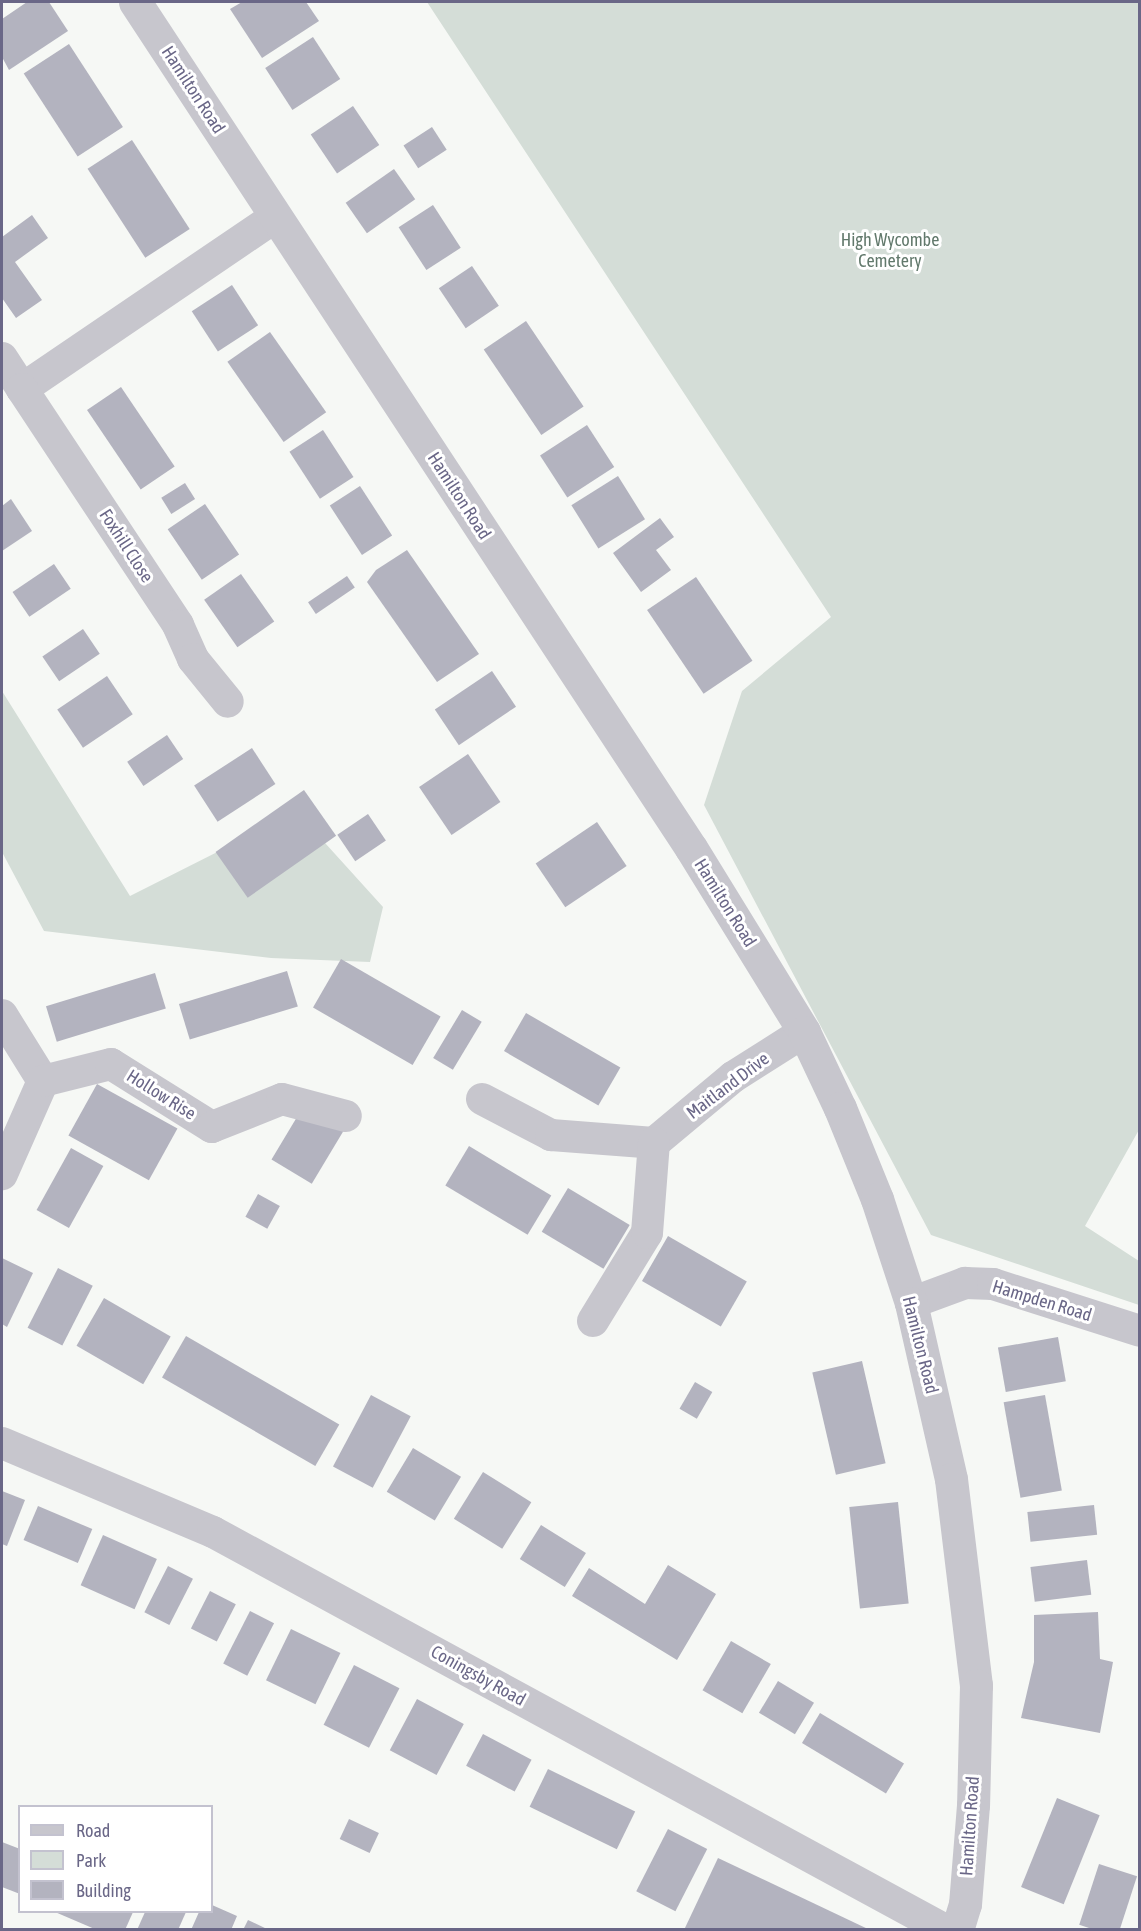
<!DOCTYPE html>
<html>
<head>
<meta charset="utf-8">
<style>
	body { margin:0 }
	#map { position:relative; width:1141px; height:1931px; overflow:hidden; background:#f6f8f5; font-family:"Asap Condensed",sans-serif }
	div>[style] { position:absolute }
	.green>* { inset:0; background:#d4ddd7 }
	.building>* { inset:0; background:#b3b3bf; transform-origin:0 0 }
	.minor>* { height:32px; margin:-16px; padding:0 16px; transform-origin:16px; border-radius:16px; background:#c7c6cd }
	.tertiary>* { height:33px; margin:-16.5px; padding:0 16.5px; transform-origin:16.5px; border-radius:16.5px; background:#c7c6cd }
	span { translate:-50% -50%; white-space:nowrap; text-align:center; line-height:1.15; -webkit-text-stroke:6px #fff; paint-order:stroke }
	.street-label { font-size:18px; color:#6a6787 }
	.park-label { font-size:18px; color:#62796c }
	.frame { position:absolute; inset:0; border:3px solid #6a6787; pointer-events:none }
	.legend { position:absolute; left:18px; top:1805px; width:195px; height:108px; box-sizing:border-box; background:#fff; border:2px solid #c3c2cf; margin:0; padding:8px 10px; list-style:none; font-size:18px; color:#6a6787 }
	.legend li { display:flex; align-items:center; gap:12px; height:30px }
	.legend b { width:30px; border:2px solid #c3c2cf }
</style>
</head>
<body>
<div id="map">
	<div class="green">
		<div style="clip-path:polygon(427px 2px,1139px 2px,1140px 1128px,1085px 1226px,1139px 1261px,1139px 1305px,931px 1235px,704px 805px,742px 691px,831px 617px)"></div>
		<div style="clip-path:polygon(2px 691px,130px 896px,297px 812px,383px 907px,370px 962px,271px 958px,44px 931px,2px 852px)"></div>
	</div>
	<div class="building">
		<div style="clip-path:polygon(27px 2px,49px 2px,68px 31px,9px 70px,2px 57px,2px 19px)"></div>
		<div style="clip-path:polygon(242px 2px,306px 2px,319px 21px,262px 58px,230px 9px)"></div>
		<div style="left:313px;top:37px;width:50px;height:57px;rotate:57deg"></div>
		<div style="left:69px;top:44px;width:99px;height:54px;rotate:57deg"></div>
		<div style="left:353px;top:106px;width:47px;height:51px;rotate:56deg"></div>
		<div style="left:432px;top:127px;width:27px;height:34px;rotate:57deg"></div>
		<div style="left:132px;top:140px;width:106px;height:53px;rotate:57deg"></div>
		<div style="left:394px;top:169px;width:37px;height:59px;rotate:55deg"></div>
		<div style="left:433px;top:205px;width:51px;height:41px;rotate:57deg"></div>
		<div style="clip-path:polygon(32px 215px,48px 238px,15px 262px,42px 300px,16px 318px,2px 298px,2px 237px)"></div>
		<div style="left:472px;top:266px;width:48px;height:40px;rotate:56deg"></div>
		<div style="left:232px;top:285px;width:48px;height:48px;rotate:57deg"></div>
		<div style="left:526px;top:321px;width:103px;height:51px;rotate:56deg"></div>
		<div style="left:270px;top:332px;width:98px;height:52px;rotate:55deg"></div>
		<div style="left:121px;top:387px;width:96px;height:41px;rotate:56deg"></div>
		<div style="left:587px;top:425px;width:50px;height:56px;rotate:57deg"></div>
		<div style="left:323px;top:430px;width:56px;height:40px;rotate:57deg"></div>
		<div style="left:618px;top:476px;width:51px;height:55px;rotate:58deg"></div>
		<div style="left:185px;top:483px;width:19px;height:28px;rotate:58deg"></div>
		<div style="left:360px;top:486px;width:59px;height:36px;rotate:57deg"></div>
		<div style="clip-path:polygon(11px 499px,32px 531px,2px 551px,2px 506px)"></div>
		<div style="left:205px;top:504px;width:61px;height:45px;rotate:56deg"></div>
		<div style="clip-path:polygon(660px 518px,674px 537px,656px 550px,671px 570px,641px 592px,613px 553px)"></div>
		<div style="clip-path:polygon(407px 550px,479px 654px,437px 682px,367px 582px,376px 570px)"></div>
		<div style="left:54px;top:564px;width:30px;height:50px;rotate:56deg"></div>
		<div style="left:241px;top:574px;width:58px;height:45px;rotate:55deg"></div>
		<div style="left:347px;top:576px;width:14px;height:47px;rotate:56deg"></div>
		<div style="left:696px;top:577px;width:101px;height:59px;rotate:56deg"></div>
		<div style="left:83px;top:629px;width:30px;height:49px;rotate:56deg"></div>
		<div style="left:492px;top:671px;width:43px;height:69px;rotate:56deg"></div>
		<div style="left:107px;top:676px;width:46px;height:60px;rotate:56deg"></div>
		<div style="left:167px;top:735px;width:29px;height:48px;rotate:56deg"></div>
		<div style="left:252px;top:748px;width:43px;height:69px;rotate:57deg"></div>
		<div style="left:468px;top:754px;width:58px;height:59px;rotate:56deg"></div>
		<div style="left:304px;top:790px;width:56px;height:108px;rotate:55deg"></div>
		<div style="left:368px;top:814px;width:32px;height:37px;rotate:56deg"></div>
		<div style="left:597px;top:822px;width:53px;height:74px;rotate:56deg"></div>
		<div style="left:341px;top:959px;width:115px;height:56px;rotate:30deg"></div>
		<div style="left:287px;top:971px;width:37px;height:113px;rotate:73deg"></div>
		<div style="left:155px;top:973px;width:37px;height:114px;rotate:73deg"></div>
		<div style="left:462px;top:1010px;width:23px;height:56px;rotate:31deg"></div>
		<div style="left:526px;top:1013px;width:109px;height:44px;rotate:30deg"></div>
		<div style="left:97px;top:1084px;width:92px;height:59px;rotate:29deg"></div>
		<div style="left:306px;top:1102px;width:47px;height:67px;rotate:31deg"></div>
		<div style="left:469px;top:1146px;width:96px;height:46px;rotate:31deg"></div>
		<div style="left:71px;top:1148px;width:37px;height:71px;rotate:29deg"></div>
		<div style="left:568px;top:1188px;width:72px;height:51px;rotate:31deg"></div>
		<div style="left:258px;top:1194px;width:25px;height:26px;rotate:29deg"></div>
		<div style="left:668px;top:1236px;width:91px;height:52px;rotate:30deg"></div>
		<div style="clip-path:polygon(2px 1258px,33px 1273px,7px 1327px,2px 1324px)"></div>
		<div style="left:58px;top:1268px;width:39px;height:67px;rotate:27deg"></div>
		<div style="left:104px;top:1298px;width:77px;height:55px;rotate:30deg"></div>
		<div style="left:186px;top:1336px;width:177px;height:48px;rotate:30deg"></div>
		<div style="left:1058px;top:1337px;width:45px;height:61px;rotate:80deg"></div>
		<div style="left:862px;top:1361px;width:105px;height:51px;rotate:77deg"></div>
		<div style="left:695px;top:1382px;width:20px;height:31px;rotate:30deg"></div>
		<div style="left:371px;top:1395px;width:45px;height:81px;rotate:28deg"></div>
		<div style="left:1045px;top:1395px;width:97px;height:42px;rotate:80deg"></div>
		<div style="left:413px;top:1448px;width:56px;height:51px;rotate:31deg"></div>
		<div style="left:483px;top:1472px;width:57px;height:55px;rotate:32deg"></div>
		<div style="clip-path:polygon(2px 1491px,25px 1500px,7px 1546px,2px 1544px)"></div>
		<div style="left:898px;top:1502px;width:102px;height:49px;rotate:84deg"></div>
		<div style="left:1094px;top:1505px;width:30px;height:67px;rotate:84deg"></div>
		<div style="left:38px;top:1506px;width:59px;height:37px;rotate:23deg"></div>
		<div style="left:541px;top:1525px;width:53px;height:40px;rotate:32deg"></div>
		<div style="left:103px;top:1535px;width:59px;height:55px;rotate:24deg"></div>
		<div style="left:1087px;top:1560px;width:35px;height:57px;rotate:83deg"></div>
		<div style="clip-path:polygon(668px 1565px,716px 1594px,677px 1660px,572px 1596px,589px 1568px,645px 1604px)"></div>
		<div style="left:168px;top:1566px;width:28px;height:52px;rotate:27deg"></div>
		<div style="left:210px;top:1591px;width:29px;height:42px;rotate:27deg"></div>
		<div style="left:250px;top:1611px;width:27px;height:59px;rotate:27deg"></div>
		<div style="clip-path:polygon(1098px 1612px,1100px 1659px,1113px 1662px,1100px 1733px,1021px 1718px,1034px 1662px,1034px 1615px)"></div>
		<div style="left:291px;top:1629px;width:55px;height:57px;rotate:26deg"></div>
		<div style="left:731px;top:1641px;width:46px;height:57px;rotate:30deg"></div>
		<div style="left:354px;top:1665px;width:51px;height:67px;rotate:27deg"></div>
		<div style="left:778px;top:1681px;width:42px;height:37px;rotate:31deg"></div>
		<div style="left:417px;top:1699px;width:53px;height:58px;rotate:28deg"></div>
		<div style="left:820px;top:1713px;width:98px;height:35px;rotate:31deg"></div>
		<div style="left:483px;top:1734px;width:55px;height:36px;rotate:28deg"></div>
		<div style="left:548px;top:1769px;width:97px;height:42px;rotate:26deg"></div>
		<div style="left:1057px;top:1798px;width:46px;height:96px;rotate:22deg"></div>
		<div style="left:349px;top:1819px;width:33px;height:22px;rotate:25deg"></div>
		<div style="left:668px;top:1829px;width:44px;height:70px;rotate:27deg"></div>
		<div style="clip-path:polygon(2px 1842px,20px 1849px,20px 1894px,2px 1887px)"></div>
		<div style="clip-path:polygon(718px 1858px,870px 1930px,684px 1930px)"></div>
		<div style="left:1099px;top:1864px;width:40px;height:64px;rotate:18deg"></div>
		<div style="clip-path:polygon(212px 1905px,237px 1916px,231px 1930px,191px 1930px,199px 1912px,212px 1912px)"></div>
		<div style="clip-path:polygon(55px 1912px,133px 1912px,125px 1930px,97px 1930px)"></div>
		<div style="clip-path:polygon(145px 1912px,186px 1912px,178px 1930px,137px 1930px)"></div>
		<div style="clip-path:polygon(248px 1920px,269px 1930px,243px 1930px)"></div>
	</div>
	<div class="minor">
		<div style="left:2px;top:358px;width:37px;rotate:57deg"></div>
		<div style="left:22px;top:389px;width:306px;rotate:-34.2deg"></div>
		<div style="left:22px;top:389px;width:283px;rotate:56.5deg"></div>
		<div style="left:178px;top:625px;width:37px;rotate:66deg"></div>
		<div style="left:193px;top:659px;width:55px;rotate:50.9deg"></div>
		<div style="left:2px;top:1015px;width:78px;rotate:58.2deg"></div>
		<div style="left:43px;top:1081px;width:102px;rotate:113.8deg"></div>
		<div style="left:43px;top:1081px;width:70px;rotate:-14deg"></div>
		<div style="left:111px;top:1064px;width:119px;rotate:32deg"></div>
		<div style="left:212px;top:1127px;width:75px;rotate:-21.8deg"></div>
		<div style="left:282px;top:1099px;width:66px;rotate:14.9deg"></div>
		<div style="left:482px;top:1099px;width:78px;rotate:27.6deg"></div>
		<div style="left:551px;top:1135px;width:103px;rotate:4.4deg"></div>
		<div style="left:654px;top:1143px;width:103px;rotate:-39.9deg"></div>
		<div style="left:733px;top:1077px;width:84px;rotate:-32.4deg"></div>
		<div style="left:911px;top:1303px;width:58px;rotate:-20.3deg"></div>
		<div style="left:965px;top:1283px;width:28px;rotate:2deg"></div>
		<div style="left:993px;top:1284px;width:154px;rotate:17.7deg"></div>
		<div style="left:593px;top:1321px;width:103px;rotate:-58.5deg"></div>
		<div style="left:647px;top:1233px;width:90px;rotate:-85.6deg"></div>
		<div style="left:2px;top:1443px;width:229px;rotate:22.9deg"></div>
		<div style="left:213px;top:1532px;width:833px;rotate:28.53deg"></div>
	</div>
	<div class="tertiary">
		<div style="left:135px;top:2px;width:1012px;rotate:56.69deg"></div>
		<div style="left:691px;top:848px;width:216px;rotate:58.4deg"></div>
		<div style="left:804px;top:1032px;width:84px;rotate:64.7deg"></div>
		<div style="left:840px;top:1108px;width:98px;rotate:67.9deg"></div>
		<div style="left:877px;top:1199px;width:109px;rotate:71.9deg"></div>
		<div style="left:911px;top:1303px;width:180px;rotate:77.2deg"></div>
		<div style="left:951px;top:1479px;width:208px;rotate:83.1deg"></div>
		<div style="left:976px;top:1685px;width:120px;rotate:91.4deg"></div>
		<div style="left:973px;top:1805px;width:99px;rotate:94.6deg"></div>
		<div style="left:965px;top:1904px;width:27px;rotate:107deg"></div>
	</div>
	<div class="street-label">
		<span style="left:193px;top:90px;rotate:57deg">Hamilton Road</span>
		<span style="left:459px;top:496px;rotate:57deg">Hamilton Road</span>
		<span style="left:126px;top:546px;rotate:57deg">Foxhill Close</span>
		<span style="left:725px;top:903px;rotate:58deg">Hamilton Road</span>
		<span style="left:728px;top:1086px;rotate:-37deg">Maitland Drive</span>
		<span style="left:161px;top:1095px;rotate:32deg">Hollow Rise</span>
		<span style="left:1042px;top:1301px;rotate:17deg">Hampden Road</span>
		<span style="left:920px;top:1345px;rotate:76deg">Hamilton Road</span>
		<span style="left:478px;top:1676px;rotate:29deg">Coningsby Road</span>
		<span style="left:970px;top:1826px;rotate:-86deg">Hamilton Road</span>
	</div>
	<div class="park-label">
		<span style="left:890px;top:251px">High Wycombe<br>Cemetery</span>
	</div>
	<div class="frame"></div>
	<ul class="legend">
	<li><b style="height:8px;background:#c7c6cd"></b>Road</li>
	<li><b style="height:16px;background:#d4ddd7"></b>Park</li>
	<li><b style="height:16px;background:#b3b3bf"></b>Building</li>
	</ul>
</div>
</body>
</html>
